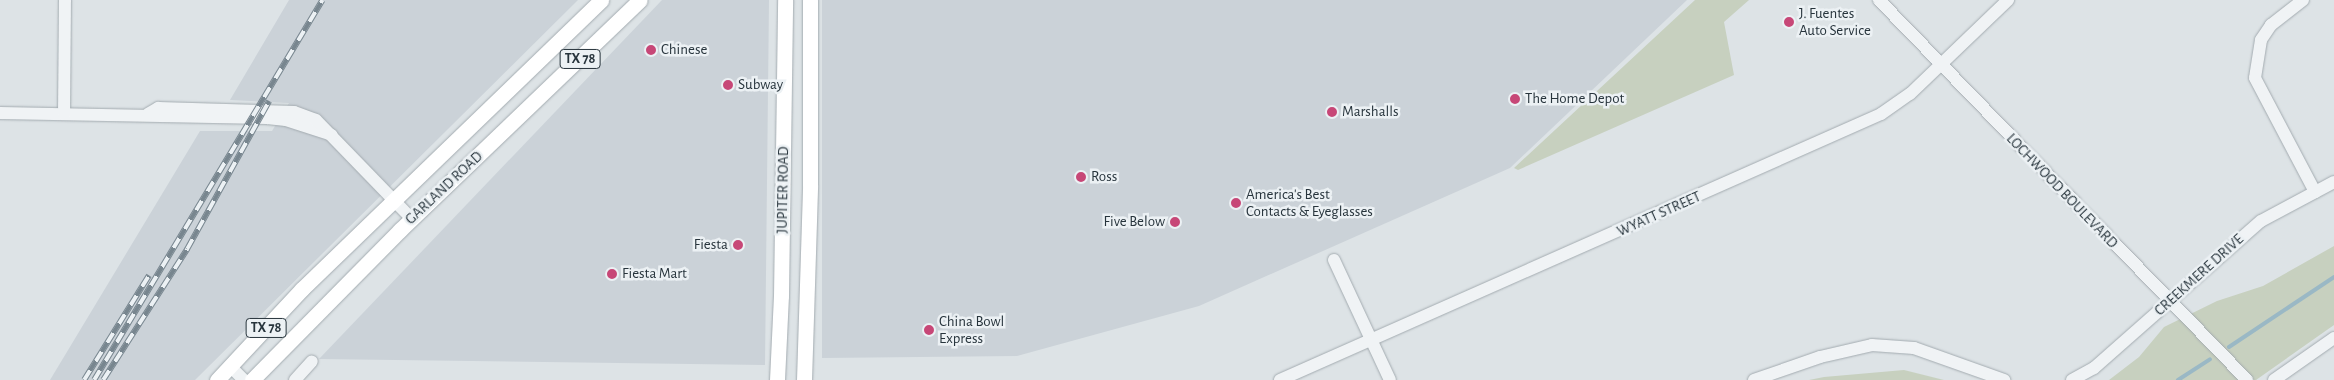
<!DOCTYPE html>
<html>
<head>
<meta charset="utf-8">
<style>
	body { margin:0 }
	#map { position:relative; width:2334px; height:380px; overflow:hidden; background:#dde3e6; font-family:"Alegreya Sans",sans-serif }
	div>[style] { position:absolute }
	.built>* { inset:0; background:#cbd2d8 }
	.green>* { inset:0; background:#c7d0bf }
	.stream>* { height:4px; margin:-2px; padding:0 2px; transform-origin:2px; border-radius:2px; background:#9ab8c5 }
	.roads { filter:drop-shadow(0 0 1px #a3abb0) drop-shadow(0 0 1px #a3abb0) }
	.minor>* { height:12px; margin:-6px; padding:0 6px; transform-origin:6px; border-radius:6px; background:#f0f3f5 }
	.major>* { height:15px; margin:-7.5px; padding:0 7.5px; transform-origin:7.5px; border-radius:7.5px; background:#fff }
	.rail>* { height:5.5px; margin-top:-2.75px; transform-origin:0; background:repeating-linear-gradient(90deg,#ecf1f4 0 11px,#78868f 0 22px); box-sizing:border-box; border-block:1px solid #78868f }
	.dots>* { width:14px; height:14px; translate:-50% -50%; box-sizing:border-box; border:2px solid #ecf1f4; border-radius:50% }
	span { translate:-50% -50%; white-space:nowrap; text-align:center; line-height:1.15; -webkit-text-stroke:5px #ecf1f4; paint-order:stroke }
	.shield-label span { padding:1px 4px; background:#ecf1f4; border:1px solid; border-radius:4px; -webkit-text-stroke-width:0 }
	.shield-label { font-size:14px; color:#27343c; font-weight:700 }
	.poi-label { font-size:15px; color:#27343c }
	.left { translate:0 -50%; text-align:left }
	.right { translate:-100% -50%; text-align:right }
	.street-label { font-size:15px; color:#27343c }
</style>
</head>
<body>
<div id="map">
	<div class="built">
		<div style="clip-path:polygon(289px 0,578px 0,195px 380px,50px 380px,200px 131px,272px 131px,289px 103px,230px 100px)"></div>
		<div style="clip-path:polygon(662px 0,769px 0,765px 365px,319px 359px)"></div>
		<div style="clip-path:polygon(822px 0,1687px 0,1510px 168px,1199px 306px,1017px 356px,822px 358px)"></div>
	</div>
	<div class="green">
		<div style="clip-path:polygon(1695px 0,1749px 0,1724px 22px,1734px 75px,1518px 170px,1514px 168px)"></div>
		<div style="clip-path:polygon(2334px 246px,2334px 325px,2256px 380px,2109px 380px,2139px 357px,2164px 327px,2217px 301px,2263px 286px)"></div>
		<div style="clip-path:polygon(1904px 370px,1944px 380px,1809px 380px,1824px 377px)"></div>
	</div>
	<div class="stream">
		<div style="left:2229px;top:347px;width:126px;rotate:-33.7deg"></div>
		<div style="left:2178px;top:380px;width:38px;rotate:-33deg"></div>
	</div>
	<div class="roads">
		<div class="minor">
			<div style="left:1879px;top:0;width:529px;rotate:45.92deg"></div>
			<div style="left:2303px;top:0;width:41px;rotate:142deg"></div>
			<div style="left:2271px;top:25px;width:18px;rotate:124deg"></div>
			<div style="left:2261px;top:40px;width:38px;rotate:99deg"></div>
			<div style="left:2255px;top:78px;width:129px;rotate:62.2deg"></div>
			<div style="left:0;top:113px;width:267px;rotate:1.1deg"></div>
			<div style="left:267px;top:118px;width:19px;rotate:6deg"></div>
			<div style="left:286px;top:120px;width:48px;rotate:18.1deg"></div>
			<div style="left:64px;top:114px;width:114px;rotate:-89.5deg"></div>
			<div style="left:148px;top:114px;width:12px;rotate:-31deg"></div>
			<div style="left:158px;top:108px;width:136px;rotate:1.7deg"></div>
			<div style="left:294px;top:112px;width:23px;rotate:20deg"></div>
			<div style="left:316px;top:120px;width:138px;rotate:45.9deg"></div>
			<div style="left:1334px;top:260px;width:132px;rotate:65deg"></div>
			<div style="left:230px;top:366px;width:20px;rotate:45deg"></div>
			<div style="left:295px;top:380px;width:25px;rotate:-48deg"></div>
			<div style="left:1280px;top:380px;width:657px;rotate:-23.87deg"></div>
			<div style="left:1881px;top:114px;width:35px;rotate:-35deg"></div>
			<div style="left:1910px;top:94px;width:136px;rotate:-43.8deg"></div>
			<div style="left:1754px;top:380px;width:70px;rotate:-19.2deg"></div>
			<div style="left:1820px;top:357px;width:53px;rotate:-13deg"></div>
			<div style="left:1872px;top:345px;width:42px;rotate:4.1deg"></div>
			<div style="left:1914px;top:348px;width:96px;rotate:19.6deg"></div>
			<div style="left:2072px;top:380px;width:25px;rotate:-29deg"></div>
			<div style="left:2094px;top:368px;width:222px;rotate:-41.4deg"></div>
			<div style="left:2261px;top:221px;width:83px;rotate:-28.1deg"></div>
			<div style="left:2274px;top:380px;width:73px;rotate:-35deg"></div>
		</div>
		<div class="major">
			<div style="left:217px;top:380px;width:125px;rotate:-47deg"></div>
			<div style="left:302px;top:289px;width:416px;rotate:-44deg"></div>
			<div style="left:252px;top:380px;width:211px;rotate:-45.4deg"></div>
			<div style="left:400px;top:230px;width:332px;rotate:-43.8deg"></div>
			<div style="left:777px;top:380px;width:84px;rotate:-87.3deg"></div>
			<div style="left:781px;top:296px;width:296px;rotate:-89.2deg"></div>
			<div style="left:804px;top:380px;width:195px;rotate:-88.2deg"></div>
			<div style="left:810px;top:185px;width:185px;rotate:-90deg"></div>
		</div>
	</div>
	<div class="rail">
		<div style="left:84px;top:380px;width:123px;rotate:-58.2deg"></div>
		<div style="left:94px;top:380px;width:443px;rotate:-59deg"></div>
		<div style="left:103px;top:380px;width:156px;rotate:-57.3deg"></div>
		<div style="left:187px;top:249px;width:169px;rotate:-61deg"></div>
	</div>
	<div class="dots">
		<div style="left:1789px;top:22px;background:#c74777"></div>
		<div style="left:651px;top:50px;background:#c74777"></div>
		<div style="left:728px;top:85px;background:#c74777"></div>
		<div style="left:1515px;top:99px;background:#c74777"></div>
		<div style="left:1332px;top:112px;background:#c74777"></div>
		<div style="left:1081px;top:177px;background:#c74777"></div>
		<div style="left:1236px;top:203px;background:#c74777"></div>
		<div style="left:1175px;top:222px;background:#c74777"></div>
		<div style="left:738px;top:245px;background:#c74777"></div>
		<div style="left:612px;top:274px;background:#c74777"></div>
		<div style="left:929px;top:330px;background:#c74777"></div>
	</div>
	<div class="shield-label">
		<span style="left:580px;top:59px">TX 78</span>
		<span style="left:266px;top:328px">TX 78</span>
	</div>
	<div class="poi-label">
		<span class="left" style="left:1799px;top:22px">J. Fuentes<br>Auto Service</span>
		<span class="left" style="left:661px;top:50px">Chinese</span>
		<span class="left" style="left:738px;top:85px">Subway</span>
		<span class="left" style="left:1525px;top:99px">The Home Depot</span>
		<span class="left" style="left:1342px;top:112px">Marshalls</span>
		<span class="left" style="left:1091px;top:177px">Ross</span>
		<span class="left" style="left:1246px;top:203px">America's Best<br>Contacts &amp; Eyeglasses</span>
		<span class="right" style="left:1165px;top:222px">Five Below</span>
		<span class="right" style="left:728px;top:245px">Fiesta</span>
		<span class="left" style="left:622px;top:274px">Fiesta Mart</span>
		<span class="left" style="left:939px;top:330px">China Bowl<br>Express</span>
	</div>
	<div class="street-label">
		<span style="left:444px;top:188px;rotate:-43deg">GARLAND ROAD</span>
		<span style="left:783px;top:190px;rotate:-89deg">JUPITER ROAD</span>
		<span style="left:2062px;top:191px;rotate:46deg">LOCHWOOD BOULEVARD</span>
		<span style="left:1659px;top:214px;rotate:-24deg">WYATT STREET</span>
		<span style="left:2199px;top:275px;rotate:-42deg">CREEKMERE DRIVE</span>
	</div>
</div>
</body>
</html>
